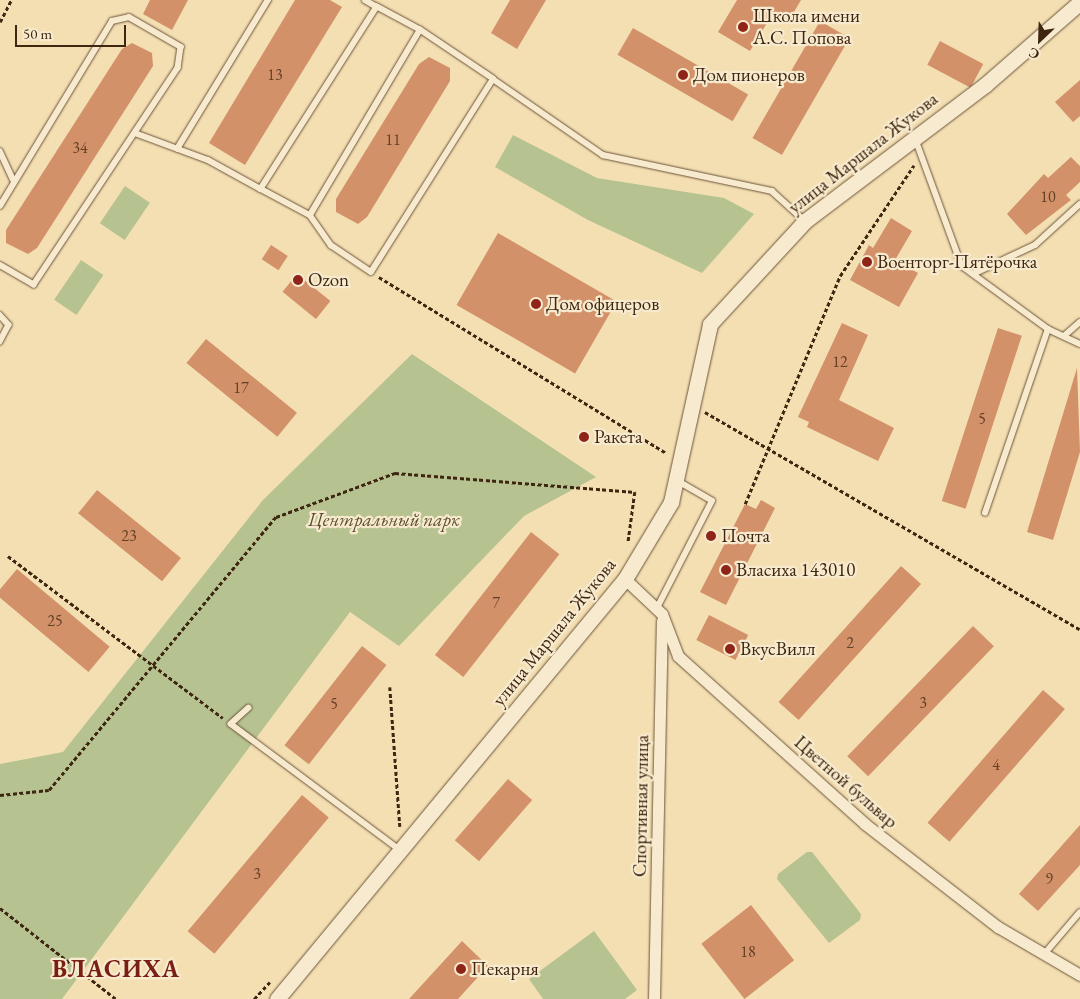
<!DOCTYPE html>
<html>
<head>
<meta charset="utf-8">
<style>
	body { margin:0 }
	#map { position:relative; width:1080px; height:999px; overflow:hidden; background:#f4dfb3; font-family:"EB Garamond",serif }
	div>[style] { position:absolute }
	.green>* { inset:0; background:#b6c391; transform-origin:0 0 }
	.building>* { inset:0; background:#d39169; transform-origin:0 0 }
	.path>* { height:2.5px; margin-top:-1.25px; transform-origin:0; background:repeating-linear-gradient(90deg,#3e2610 0 4px,transparent 0 6.5px) }
	.roads { filter:drop-shadow(0 0 1px #6c5439) drop-shadow(0 0 1px #6c5439) }
	.service>* { height:5.5px; margin:-2.75px; padding:0 2.75px; transform-origin:2.75px; border-radius:2.75px; background:#f8eace }
	.minor>* { height:11px; margin:-5.5px; padding:0 5.5px; transform-origin:5.5px; border-radius:5.5px; background:#f8eace }
	.tertiary>* { height:15px; margin:-7.5px; padding:0 7.5px; transform-origin:7.5px; border-radius:7.5px; background:#f8eace }
	.dots>* { width:14px; height:14px; translate:-50% -50%; box-sizing:border-box; border:2px solid #f8eace; border-radius:50% }
	span { translate:-50% -50%; white-space:nowrap; text-align:center; line-height:1.15; -webkit-text-stroke:4.5px #f8eace; paint-order:stroke }
	.number-label { font-size:16px; color:#634126 }
	.number-label span { -webkit-text-stroke-width:0 }
	.poi-label { font-size:19px; color:#3e2610 }
	.left { translate:0 -50%; text-align:left }
	.street-label { font-size:19px; color:#3e2610 }
	.park-label { font-size:19px; color:#5c4d30; font-style:italic }
	.district-label { font-size:24px; color:#7a1f14; font-weight:700; letter-spacing:1px }
	.north { position:absolute; left:1015px; top:15px; width:50px; height:50px; -webkit-text-stroke:4px #f8eace; paint-order:stroke; rotate:204deg; font-size:14px; font-weight:700; line-height:20px; text-align:center; color:#3e2610 }
	.north::after { content:''; display:block; margin:auto; width:18px; height:22px; background:#3e2610; clip-path:polygon(50% 0,100% 100%,50% 72%,0 100%) }
	.scale { position:absolute; left:15px; top:25px; width:111px; height:22px; box-sizing:border-box; border:2px solid #3e2610; border-top:0; padding-left:6px; font-size:15px; line-height:18px; white-space:nowrap; color:#3e2610; -webkit-text-stroke:4px #f8eace; paint-order:stroke }
</style>
</head>
<body>
<div id="map">
	<div class="green">
		<div style="clip-path:polygon(513px 135px,597px 178px,724px 198px,754px 214px,702px 273px,588px 220px,495px 167px)"></div>
		<div style="left:125px;top:186px;width:30px;height:45px;rotate:34deg"></div>
		<div style="left:81px;top:260px;width:27px;height:48px;rotate:34deg"></div>
		<div style="clip-path:polygon(412px 354px,596px 477px,524px 516px,399px 646px,350px 612px,62px 999px,0 999px,0 764px,63px 752px,263px 500px)"></div>
		<div style="clip-path:polygon(807px 852px,812px 852px,861px 914px,860px 920px,829px 943px,777px 879px,778px 874px)"></div>
		<div style="clip-path:polygon(594px 931px,637px 990px,625px 999px,543px 999px,529px 979px)"></div>
	</div>
	<div class="building">
		<div style="clip-path:polygon(150px 0,188px 0,172px 30px,143px 14px)"></div>
		<div style="clip-path:polygon(295px 0,330px 0,342px 7px,245px 165px,209px 143px)"></div>
		<div style="clip-path:polygon(510px 0,546px 0,517px 49px,491px 33px)"></div>
		<div style="clip-path:polygon(737px 0,801px 0,788px 22px,773px 13px,750px 51px,718px 32px)"></div>
		<div style="left:820px;top:21px;width:34px;height:135px;rotate:30deg"></div>
		<div style="left:633px;top:28px;width:133px;height:31px;rotate:30deg"></div>
		<div style="left:940px;top:41px;width:49px;height:27px;rotate:28deg"></div>
		<div style="clip-path:polygon(132px 43px,152px 53px,153px 66px,37px 248px,28px 254px,6px 243px,6px 230px,122px 49px)"></div>
		<div style="clip-path:polygon(429px 57px,450px 68px,450px 81px,367px 217px,358px 224px,336px 212px,336px 199px,419px 64px)"></div>
		<div style="clip-path:polygon(1080px 80px,1080px 116px,1073px 122px,1055px 102px)"></div>
		<div style="clip-path:polygon(1071px 157px,1080px 166px,1080px 182px,1066px 195px,1071px 200px,1026px 235px,1007px 214px,1044px 174px,1048px 178px)"></div>
		<div style="clip-path:polygon(891px 218px,912px 231px,895px 260px,918px 273px,899px 307px,850px 280px,869px 245px,873px 248px)"></div>
		<div style="left:498px;top:233px;width:137px;height:83px;rotate:30deg"></div>
		<div style="left:271px;top:245px;width:20px;height:17px;rotate:33deg"></div>
		<div style="left:297px;top:274px;width:43px;height:23px;rotate:39deg"></div>
		<div style="clip-path:polygon(842px 323px,868px 335px,839px 400px,894px 428px,878px 461px,807px 427px,809px 422px,798px 417px)"></div>
		<div style="left:998px;top:328px;width:25px;height:182px;rotate:18deg"></div>
		<div style="left:206px;top:339px;width:117px;height:31px;rotate:39deg"></div>
		<div style="clip-path:polygon(1077px 368px,1080px 452px,1053px 540px,1027px 532px)"></div>
		<div style="left:97px;top:490px;width:108px;height:30px;rotate:39deg"></div>
		<div style="clip-path:polygon(761px 500px,775px 508px,726px 605px,700px 592px,745px 504px,756px 509px)"></div>
		<div style="left:531px;top:532px;width:36px;height:156px;rotate:38deg"></div>
		<div style="left:901px;top:566px;width:27px;height:183px;rotate:42deg"></div>
		<div style="left:17px;top:569px;width:121px;height:33px;rotate:40deg"></div>
		<div style="left:709px;top:615px;width:44px;height:28px;rotate:27deg"></div>
		<div style="left:973px;top:626px;width:29px;height:181px;rotate:44deg"></div>
		<div style="left:362px;top:646px;width:31px;height:126px;rotate:38deg"></div>
		<div style="left:1043px;top:690px;width:29px;height:176px;rotate:41deg"></div>
		<div style="left:508px;top:779px;width:32px;height:81px;rotate:41deg"></div>
		<div style="left:302px;top:795px;width:35px;height:178px;rotate:40deg"></div>
		<div style="clip-path:polygon(1080px 825px,1080px 865px,1038px 911px,1019px 894px)"></div>
		<div style="left:751px;top:905px;width:70px;height:63px;rotate:52deg"></div>
		<div style="clip-path:polygon(462px 941px,488px 966px,458px 999px,409px 999px)"></div>
	</div>
	<div class="path">
		<div style="left:0;top:22px;width:25px;rotate:-63deg"></div>
		<div style="left:379px;top:277px;width:337px;rotate:31.5deg"></div>
		<div style="left:705px;top:412px;width:433px;rotate:30.1deg"></div>
		<div style="left:745px;top:504px;width:247px;rotate:-67.4deg"></div>
		<div style="left:840px;top:276px;width:133px;rotate:-56.3deg"></div>
		<div style="left:8px;top:556px;width:269px;rotate:37deg"></div>
		<div style="left:390px;top:687px;width:140px;rotate:85.9deg"></div>
		<div style="left:0;top:795px;width:49px;rotate:-5.8deg"></div>
		<div style="left:49px;top:790px;width:355px;rotate:-50.3deg"></div>
		<div style="left:276px;top:517px;width:127px;rotate:-20.3deg"></div>
		<div style="left:395px;top:473px;width:241px;rotate:4.5deg"></div>
		<div style="left:635px;top:492px;width:52px;rotate:97.7deg"></div>
		<div style="left:0;top:908px;width:147px;rotate:38.1deg"></div>
		<div style="left:254px;top:999px;width:23px;rotate:-47deg"></div>
	</div>
	<div class="roads">
		<div class="service">
			<div style="left:365px;top:0;width:14px;rotate:30deg"></div>
			<div style="left:493px;top:79px;width:134px;rotate:34.6deg"></div>
			<div style="left:603px;top:155px;width:173px;rotate:12deg"></div>
			<div style="left:772px;top:191px;width:43px;rotate:42.2deg"></div>
			<div style="left:135px;top:133px;width:78px;rotate:20.3deg"></div>
			<div style="left:208px;top:160px;width:60px;rotate:28.7deg"></div>
			<div style="left:261px;top:189px;width:55px;rotate:28deg"></div>
			<div style="left:310px;top:215px;width:215px;rotate:-59.3deg"></div>
			<div style="left:420px;top:30px;width:49px;rotate:-151.9deg"></div>
			<div style="left:377px;top:7px;width:216px;rotate:122.5deg"></div>
			<div style="left:916px;top:140px;width:134px;rotate:69.9deg"></div>
			<div style="left:962px;top:266px;width:107px;rotate:36.2deg"></div>
			<div style="left:1048px;top:329px;width:35px;rotate:25deg"></div>
			<div style="left:177px;top:149px;width:175px;rotate:-58.6deg"></div>
			<div style="left:0;top:151px;width:31px;rotate:65deg"></div>
			<div style="left:0;top:206px;width:216px;rotate:-58.8deg"></div>
			<div style="left:112px;top:21px;width:17px;rotate:-13deg"></div>
			<div style="left:129px;top:17px;width:60px;rotate:30deg"></div>
			<div style="left:181px;top:47px;width:21px;rotate:98deg"></div>
			<div style="left:178px;top:68px;width:260px;rotate:123.6deg"></div>
			<div style="left:34px;top:285px;width:39px;rotate:-150deg"></div>
			<div style="left:310px;top:215px;width:37px;rotate:55deg"></div>
			<div style="left:331px;top:245px;width:48px;rotate:34deg"></div>
			<div style="left:371px;top:272px;width:228px;rotate:-57.7deg"></div>
			<div style="left:493px;top:79px;width:88px;rotate:-146.1deg"></div>
			<div style="left:973px;top:274px;width:68px;rotate:-25.1deg"></div>
			<div style="left:1035px;top:245px;width:61px;rotate:-42.3deg"></div>
			<div style="left:0;top:315px;width:13px;rotate:48deg"></div>
			<div style="left:9px;top:325px;width:19px;rotate:118deg"></div>
			<div style="left:1064px;top:336px;width:21px;rotate:-41deg"></div>
			<div style="left:985px;top:513px;width:194px;rotate:-71.1deg"></div>
			<div style="left:657px;top:608px;width:120px;rotate:-62.8deg"></div>
			<div style="left:712px;top:501px;width:40px;rotate:-150.3deg"></div>
			<div style="left:249px;top:708px;width:24px;rotate:138deg"></div>
			<div style="left:231px;top:724px;width:209px;rotate:36.7deg"></div>
			<div style="left:1046px;top:952px;width:52px;rotate:-49.6deg"></div>
		</div>
		<div class="minor">
			<div style="left:625px;top:579px;width:51px;rotate:43.4deg"></div>
			<div style="left:662px;top:614px;width:45px;rotate:69.1deg"></div>
			<div style="left:678px;top:656px;width:251px;rotate:41.9deg"></div>
			<div style="left:865px;top:824px;width:168px;rotate:37.8deg"></div>
			<div style="left:998px;top:927px;width:95px;rotate:30.3deg"></div>
			<div style="left:654px;top:999px;width:378px;rotate:-88.8deg"></div>
		</div>
		<div class="tertiary">
			<div style="left:277px;top:999px;width:545px;rotate:-50.36deg"></div>
			<div style="left:625px;top:579px;width:90px;rotate:-59.1deg"></div>
			<div style="left:671px;top:502px;width:182px;rotate:-77.6deg"></div>
			<div style="left:710px;top:324px;width:140px;rotate:-47.3deg"></div>
			<div style="left:805px;top:221px;width:226px;rotate:-37.1deg"></div>
			<div style="left:985px;top:85px;width:126px;rotate:-41.1deg"></div>
		</div>
	</div>
	<div class="dots">
		<div style="left:743px;top:27px;background:#8f2418"></div>
		<div style="left:683px;top:75px;background:#8f2418"></div>
		<div style="left:867px;top:262px;background:#8f2418"></div>
		<div style="left:298px;top:280px;background:#8f2418"></div>
		<div style="left:536px;top:304px;background:#8f2418"></div>
		<div style="left:584px;top:437px;background:#8f2418"></div>
		<div style="left:711px;top:536px;background:#8f2418"></div>
		<div style="left:726px;top:570px;background:#8f2418"></div>
		<div style="left:730px;top:649px;background:#8f2418"></div>
		<div style="left:461px;top:969px;background:#8f2418"></div>
	</div>
	<div class="number-label">
		<span style="left:275px;top:75px">13</span>
		<span style="left:393px;top:140px">11</span>
		<span style="left:80px;top:148px">34</span>
		<span style="left:1048px;top:197px">10</span>
		<span style="left:840px;top:362px">12</span>
		<span style="left:241px;top:388px">17</span>
		<span style="left:982px;top:419px">5</span>
		<span style="left:129px;top:536px">23</span>
		<span style="left:496px;top:603px">7</span>
		<span style="left:55px;top:621px">25</span>
		<span style="left:850px;top:643px">2</span>
		<span style="left:923px;top:703px">3</span>
		<span style="left:334px;top:704px">5</span>
		<span style="left:996px;top:765px">4</span>
		<span style="left:257px;top:874px">3</span>
		<span style="left:1049px;top:879px">9</span>
		<span style="left:748px;top:952px">18</span>
	</div>
	<div class="poi-label">
		<span class="left" style="left:753px;top:27px">Школа имени<br>А.С. Попова</span>
		<span class="left" style="left:693px;top:75px">Дом пионеров</span>
		<span class="left" style="left:877px;top:262px">Военторг-Пятёрочка</span>
		<span class="left" style="left:308px;top:280px">Ozon</span>
		<span class="left" style="left:546px;top:304px">Дом офицеров</span>
		<span class="left" style="left:594px;top:437px">Ракета</span>
		<span class="left" style="left:721px;top:536px">Почта</span>
		<span class="left" style="left:736px;top:570px">Власиха 143010</span>
		<span class="left" style="left:740px;top:649px">ВкусВилл</span>
		<span class="left" style="left:471px;top:969px">Пекарня</span>
	</div>
	<div class="street-label">
		<span style="left:863px;top:153px;rotate:-38deg">улица Маршала Жукова</span>
		<span style="left:554px;top:632px;rotate:-51deg">улица Маршала Жукова</span>
		<span style="left:846px;top:782px;rotate:41deg">Цветной бульвар</span>
		<span style="left:641px;top:806px;rotate:-89deg">Спортивная улица</span>
	</div>
	<div class="park-label">
		<span style="left:384px;top:520px">Центральный парк</span>
	</div>
	<div class="district-label">
		<span style="left:116px;top:969px">ВЛАСИХА</span>
	</div>
	<div class="north">С</div>
	<div class="scale">50 m</div>
</div>
</body>
</html>
